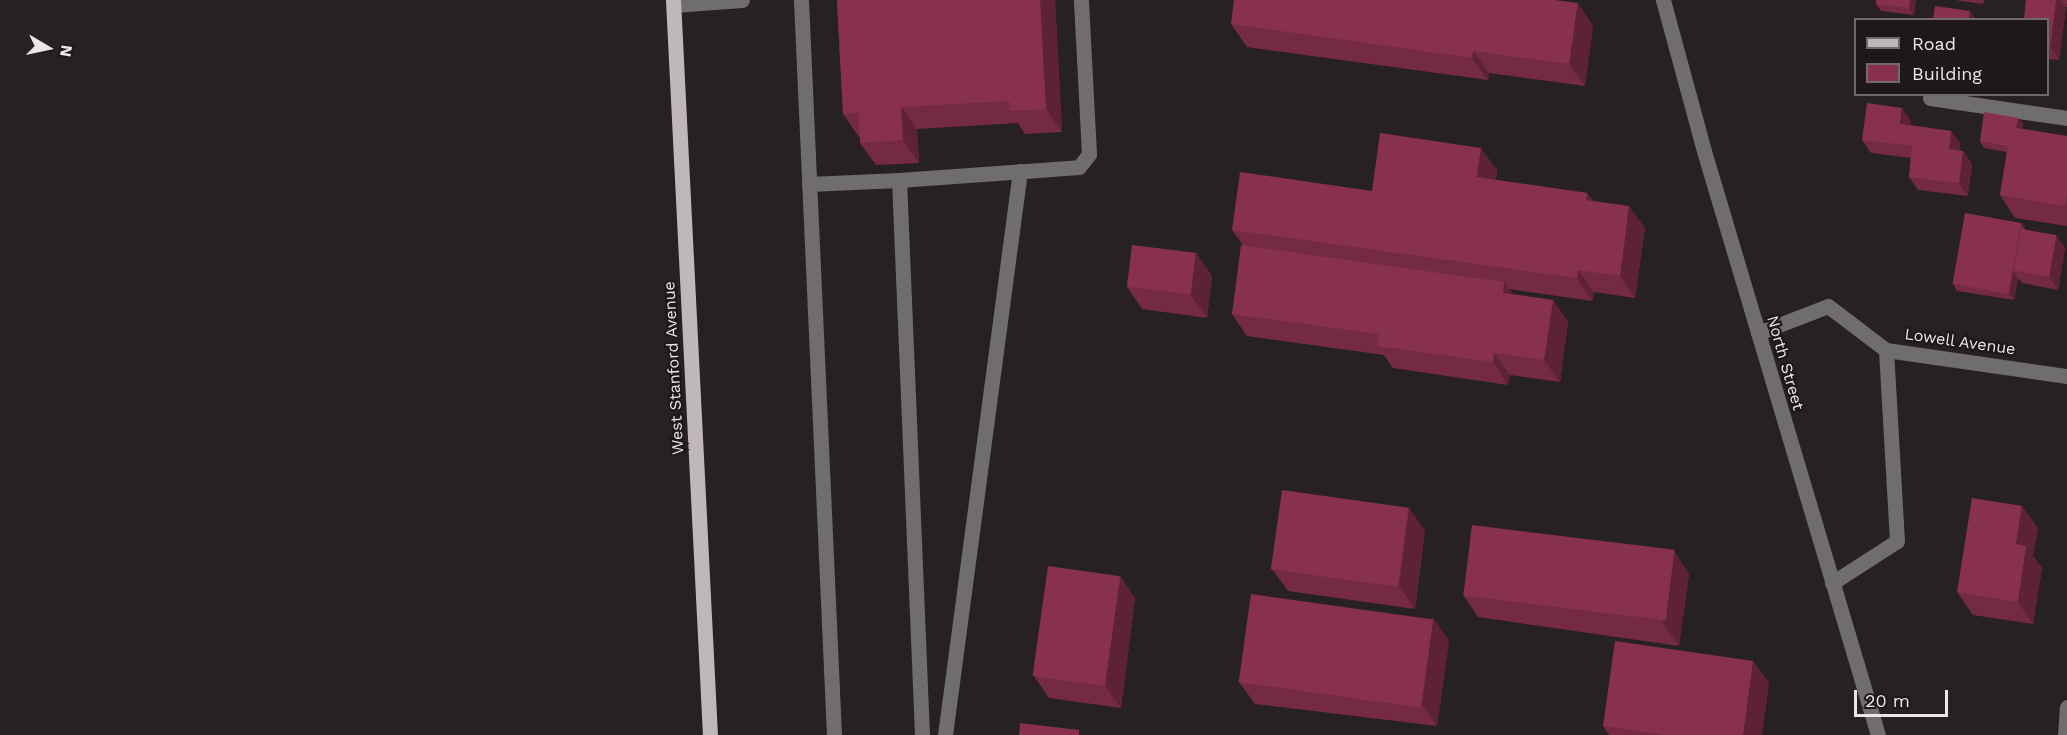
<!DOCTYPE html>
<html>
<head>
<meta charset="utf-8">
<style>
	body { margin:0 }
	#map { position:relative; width:2067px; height:735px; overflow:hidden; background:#282122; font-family:"Work Sans",sans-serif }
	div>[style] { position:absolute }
	.minor>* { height:15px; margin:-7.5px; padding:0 7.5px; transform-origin:7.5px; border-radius:7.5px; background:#706d6d }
	.major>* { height:15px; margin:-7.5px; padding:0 7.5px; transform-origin:7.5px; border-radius:7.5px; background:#bfb7b9 }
	.wall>* { inset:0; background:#742a41 }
	.shaded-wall>* { inset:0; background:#5e2235 }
	.building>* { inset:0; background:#87314c; transform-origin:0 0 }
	span { translate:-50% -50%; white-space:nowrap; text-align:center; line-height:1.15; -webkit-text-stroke:4.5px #1e1819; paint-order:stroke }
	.street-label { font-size:16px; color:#ebe6e7 }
	.legend { position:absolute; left:1854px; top:18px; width:195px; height:78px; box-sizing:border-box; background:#1e1819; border:2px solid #706a6b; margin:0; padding:8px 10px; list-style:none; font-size:18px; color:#ebe6e7 }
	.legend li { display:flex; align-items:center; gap:12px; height:30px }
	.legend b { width:30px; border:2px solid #706a6b }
	.north { position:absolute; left:18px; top:18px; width:60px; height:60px; -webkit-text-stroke:4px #1e1819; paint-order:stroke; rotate:99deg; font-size:16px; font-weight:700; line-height:24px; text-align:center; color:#ebe6e7 }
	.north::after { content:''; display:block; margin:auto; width:21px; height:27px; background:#ebe6e7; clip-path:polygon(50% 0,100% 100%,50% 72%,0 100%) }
	.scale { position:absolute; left:1854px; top:690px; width:94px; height:27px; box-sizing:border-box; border:3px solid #ebe6e7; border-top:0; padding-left:8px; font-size:18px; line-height:21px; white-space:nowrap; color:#ebe6e7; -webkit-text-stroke:4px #1e1819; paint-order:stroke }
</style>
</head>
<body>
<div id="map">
	<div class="minor">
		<div style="left:801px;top:0;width:736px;rotate:87.43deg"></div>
		<div style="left:1663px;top:0;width:156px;rotate:74.8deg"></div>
		<div style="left:1704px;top:151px;width:609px;rotate:73.41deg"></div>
		<div style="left:674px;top:5px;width:68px;rotate:-4.2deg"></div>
		<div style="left:1930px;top:98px;width:138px;rotate:8.3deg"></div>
		<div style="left:809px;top:184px;width:90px;rotate:-2.5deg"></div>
		<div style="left:1758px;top:333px;width:75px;rotate:-21.1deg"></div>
		<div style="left:1828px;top:306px;width:73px;rotate:37.2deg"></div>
		<div style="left:1886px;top:350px;width:183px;rotate:8.2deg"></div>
		<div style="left:1832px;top:583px;width:77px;rotate:-32.9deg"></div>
		<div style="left:1897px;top:541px;width:191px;rotate:-93.3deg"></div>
		<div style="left:922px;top:735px;width:555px;rotate:-92.37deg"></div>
		<div style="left:899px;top:180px;width:180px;rotate:-4.1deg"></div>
		<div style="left:1079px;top:167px;width:16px;rotate:-52deg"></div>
		<div style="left:1089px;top:154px;width:154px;rotate:-93deg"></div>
		<div style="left:945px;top:735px;width:569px;rotate:-82.43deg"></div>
		<div style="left:2065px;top:735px;width:28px;rotate:-86deg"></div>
	</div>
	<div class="major">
		<div style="left:673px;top:0;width:736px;rotate:87.12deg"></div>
	</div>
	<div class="wall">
		<div style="clip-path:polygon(837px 0,1055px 0,1062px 132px,1025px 134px,1018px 123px,917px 129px,919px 163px,876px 165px,860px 143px,860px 136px,859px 137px,843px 114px)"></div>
		<div style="clip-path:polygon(1916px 0,1914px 15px,1881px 11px,1876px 4px)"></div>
		<div style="clip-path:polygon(1955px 0,1984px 0,1983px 4px)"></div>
		<div style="clip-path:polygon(2026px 0,2067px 0,2067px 7px,2066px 7px,2059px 60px,2048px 59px,2048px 20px)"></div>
		<div style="clip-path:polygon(1231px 24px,1593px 26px,1585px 86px,1489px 73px,1488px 80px,1247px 47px)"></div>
		<div style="clip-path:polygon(2018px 118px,2023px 124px,2022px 129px,2067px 136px,2067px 226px,2015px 218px,2000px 195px,2007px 152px,1984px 148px,1980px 141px)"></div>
		<div style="clip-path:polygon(1911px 121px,1910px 125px,1951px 131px,1960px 143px,1959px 151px,1963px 151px,1972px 164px,1968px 196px,1918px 190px,1909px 177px,1911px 158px,1871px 153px,1862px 140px)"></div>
		<div style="clip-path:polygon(1497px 170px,1496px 180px,1587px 193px,1593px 201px,1645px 228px,1635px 298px,1594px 292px,1592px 301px,1509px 289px,1513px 294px,1553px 300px,1568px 322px,1560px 382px,1510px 375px,1508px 385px,1393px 368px,1384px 355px,1247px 336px,1232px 314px,1243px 245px,1232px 230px,1372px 191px)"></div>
		<div style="clip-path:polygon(2021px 223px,2026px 230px,2056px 235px,2065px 248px,2058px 290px,2022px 283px,2018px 278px,2014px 300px,1957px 291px,1953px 284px)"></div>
		<div style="clip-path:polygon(1196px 253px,1212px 276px,1207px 318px,1142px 309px,1127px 287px)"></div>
		<div style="clip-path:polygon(1409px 508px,1425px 531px,1415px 609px,1288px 591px,1272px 569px)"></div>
		<div style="clip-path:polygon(2038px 528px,2033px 556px,2042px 568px,2033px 624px,1973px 615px,1957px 592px)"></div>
		<div style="clip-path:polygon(1689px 574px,1679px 646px,1478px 617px,1463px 595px)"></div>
		<div style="clip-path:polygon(1120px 576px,1135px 598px,1121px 708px,1049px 698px,1034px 676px)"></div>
		<div style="clip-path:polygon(1433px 618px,1449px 641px,1437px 726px,1255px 704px,1239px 682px)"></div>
		<div style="clip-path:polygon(1753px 661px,1769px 683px,1762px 735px,1609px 735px,1603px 726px)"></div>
	</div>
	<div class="shaded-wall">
		<div style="clip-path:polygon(1040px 0,1055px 0,1062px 132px,1046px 109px)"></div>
		<div style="clip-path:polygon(1910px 0,1916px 0,1914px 15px,1909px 8px)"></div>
		<div style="clip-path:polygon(2056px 0,2061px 0,2066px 7px,2059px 60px,2050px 47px)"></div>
		<div style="clip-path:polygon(1578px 3px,1593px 26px,1585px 86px,1569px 64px)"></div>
		<div style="clip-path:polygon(1970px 11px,1975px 18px,1975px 20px,1969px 20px)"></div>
		<div style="clip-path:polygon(1473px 51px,1489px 73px,1488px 80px,1472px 58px)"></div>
		<div style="clip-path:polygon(901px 107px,917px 129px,919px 163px,903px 140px)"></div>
		<div style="clip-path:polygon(1902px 108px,1911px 121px,1909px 137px,1900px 124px)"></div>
		<div style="clip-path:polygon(2018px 118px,2023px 124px,2018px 154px,2013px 147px)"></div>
		<div style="clip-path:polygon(1951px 131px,1960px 143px,1958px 162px,1949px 149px)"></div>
		<div style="clip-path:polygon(1481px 148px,1497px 170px,1493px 200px,1477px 177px)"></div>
		<div style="clip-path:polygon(1963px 151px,1972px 164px,1968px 196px,1959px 183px)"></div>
		<div style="clip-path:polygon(1587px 193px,1603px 215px,1586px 200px)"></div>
		<div style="clip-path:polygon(1629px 206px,1645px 228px,1635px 298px,1620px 276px)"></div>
		<div style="clip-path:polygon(2056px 235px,2065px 248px,2058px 290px,2049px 277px)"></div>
		<div style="clip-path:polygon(1196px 253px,1212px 276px,1207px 318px,1191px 295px)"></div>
		<div style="clip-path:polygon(1578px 270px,1594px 292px,1592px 301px,1577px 278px)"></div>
		<div style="clip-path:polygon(2013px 271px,2018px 278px,2014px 300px,2009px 294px)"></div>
		<div style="clip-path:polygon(1504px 282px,1520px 304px,1503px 293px)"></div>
		<div style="clip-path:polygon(1553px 300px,1568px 322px,1560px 382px,1544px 360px)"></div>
		<div style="clip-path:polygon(1494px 353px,1510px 375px,1508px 385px,1493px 362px)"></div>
		<div style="clip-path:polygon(2022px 506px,2038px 528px,2033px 556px,2042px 568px,2033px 624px,2018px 602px,2016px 544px)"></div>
		<div style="clip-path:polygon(1409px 508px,1425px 531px,1415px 609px,1399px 587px)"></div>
		<div style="clip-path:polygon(1674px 551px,1689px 574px,1679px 646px,1663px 624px)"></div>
		<div style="clip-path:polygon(1120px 576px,1135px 598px,1121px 708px,1105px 686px)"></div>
		<div style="clip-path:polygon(1433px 618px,1449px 641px,1437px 726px,1422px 704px)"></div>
		<div style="clip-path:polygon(1753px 661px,1769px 683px,1762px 735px,1743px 735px)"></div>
	</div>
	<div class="building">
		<div style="clip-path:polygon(837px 0,1040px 0,1046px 109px,1010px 111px,1009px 101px,901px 107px,903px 140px,860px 143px,859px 113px,843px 114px)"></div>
		<div style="clip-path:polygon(1234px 0,1555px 0,1578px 3px,1569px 64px,1473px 51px,1472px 58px,1231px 24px)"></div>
		<div style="clip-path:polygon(1876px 0,1910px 0,1909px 8px,1876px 4px)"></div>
		<div style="clip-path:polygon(2026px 0,2056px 0,2050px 47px,2048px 47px,2048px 20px,2024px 20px)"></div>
		<div style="clip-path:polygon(1935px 6px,1970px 11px,1969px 20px,1933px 20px)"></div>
		<div style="clip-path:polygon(1867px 103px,1902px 108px,1900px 124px,1951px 131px,1949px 149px,1963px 151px,1959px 183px,1909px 177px,1912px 146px,1862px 140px)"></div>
		<div style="clip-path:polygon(1984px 112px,2018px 118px,2016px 128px,2011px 127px,2008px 146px,1980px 141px)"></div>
		<div style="clip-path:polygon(2011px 127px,2067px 136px,2067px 195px,2065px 206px,2000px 195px)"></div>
		<div style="clip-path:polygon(1380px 133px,1481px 148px,1477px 177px,1587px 193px,1586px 200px,1629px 206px,1620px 276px,1578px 270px,1577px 278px,1232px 230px,1240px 172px,1372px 191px)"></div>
		<div style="left:1965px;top:213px;width:57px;height:72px;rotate:10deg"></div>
		<div style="left:2021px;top:229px;width:36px;height:42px;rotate:10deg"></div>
		<div style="left:1132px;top:245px;width:64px;height:42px;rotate:7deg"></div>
		<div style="clip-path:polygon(1241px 245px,1504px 282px,1503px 293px,1553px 300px,1544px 360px,1494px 353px,1493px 362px,1377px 346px,1379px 334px,1232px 314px)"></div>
		<div style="left:1282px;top:490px;width:128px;height:80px;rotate:8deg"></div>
		<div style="clip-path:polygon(1972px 498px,2022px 506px,2016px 544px,2026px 546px,2018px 602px,1957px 592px)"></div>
		<div style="left:1472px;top:525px;width:204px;height:71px;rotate:7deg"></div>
		<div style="left:1048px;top:566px;width:73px;height:111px;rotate:8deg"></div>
		<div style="left:1251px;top:594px;width:184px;height:89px;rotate:8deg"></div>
		<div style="clip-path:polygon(1615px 641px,1753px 661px,1743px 735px,1664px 735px,1603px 726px)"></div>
		<div style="clip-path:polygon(1020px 723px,1079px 730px,1079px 735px,1019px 735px)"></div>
	</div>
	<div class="street-label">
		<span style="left:1960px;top:342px;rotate:8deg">Lowell Avenue</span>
		<span style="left:1785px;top:363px;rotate:74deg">North Street</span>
		<span style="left:674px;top:368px;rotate:-93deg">West Stanford Avenue</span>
	</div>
	<ul class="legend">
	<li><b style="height:8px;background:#bfb7b9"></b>Road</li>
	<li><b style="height:16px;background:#87314c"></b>Building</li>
	</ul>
	<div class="north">N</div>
	<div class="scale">20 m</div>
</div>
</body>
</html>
